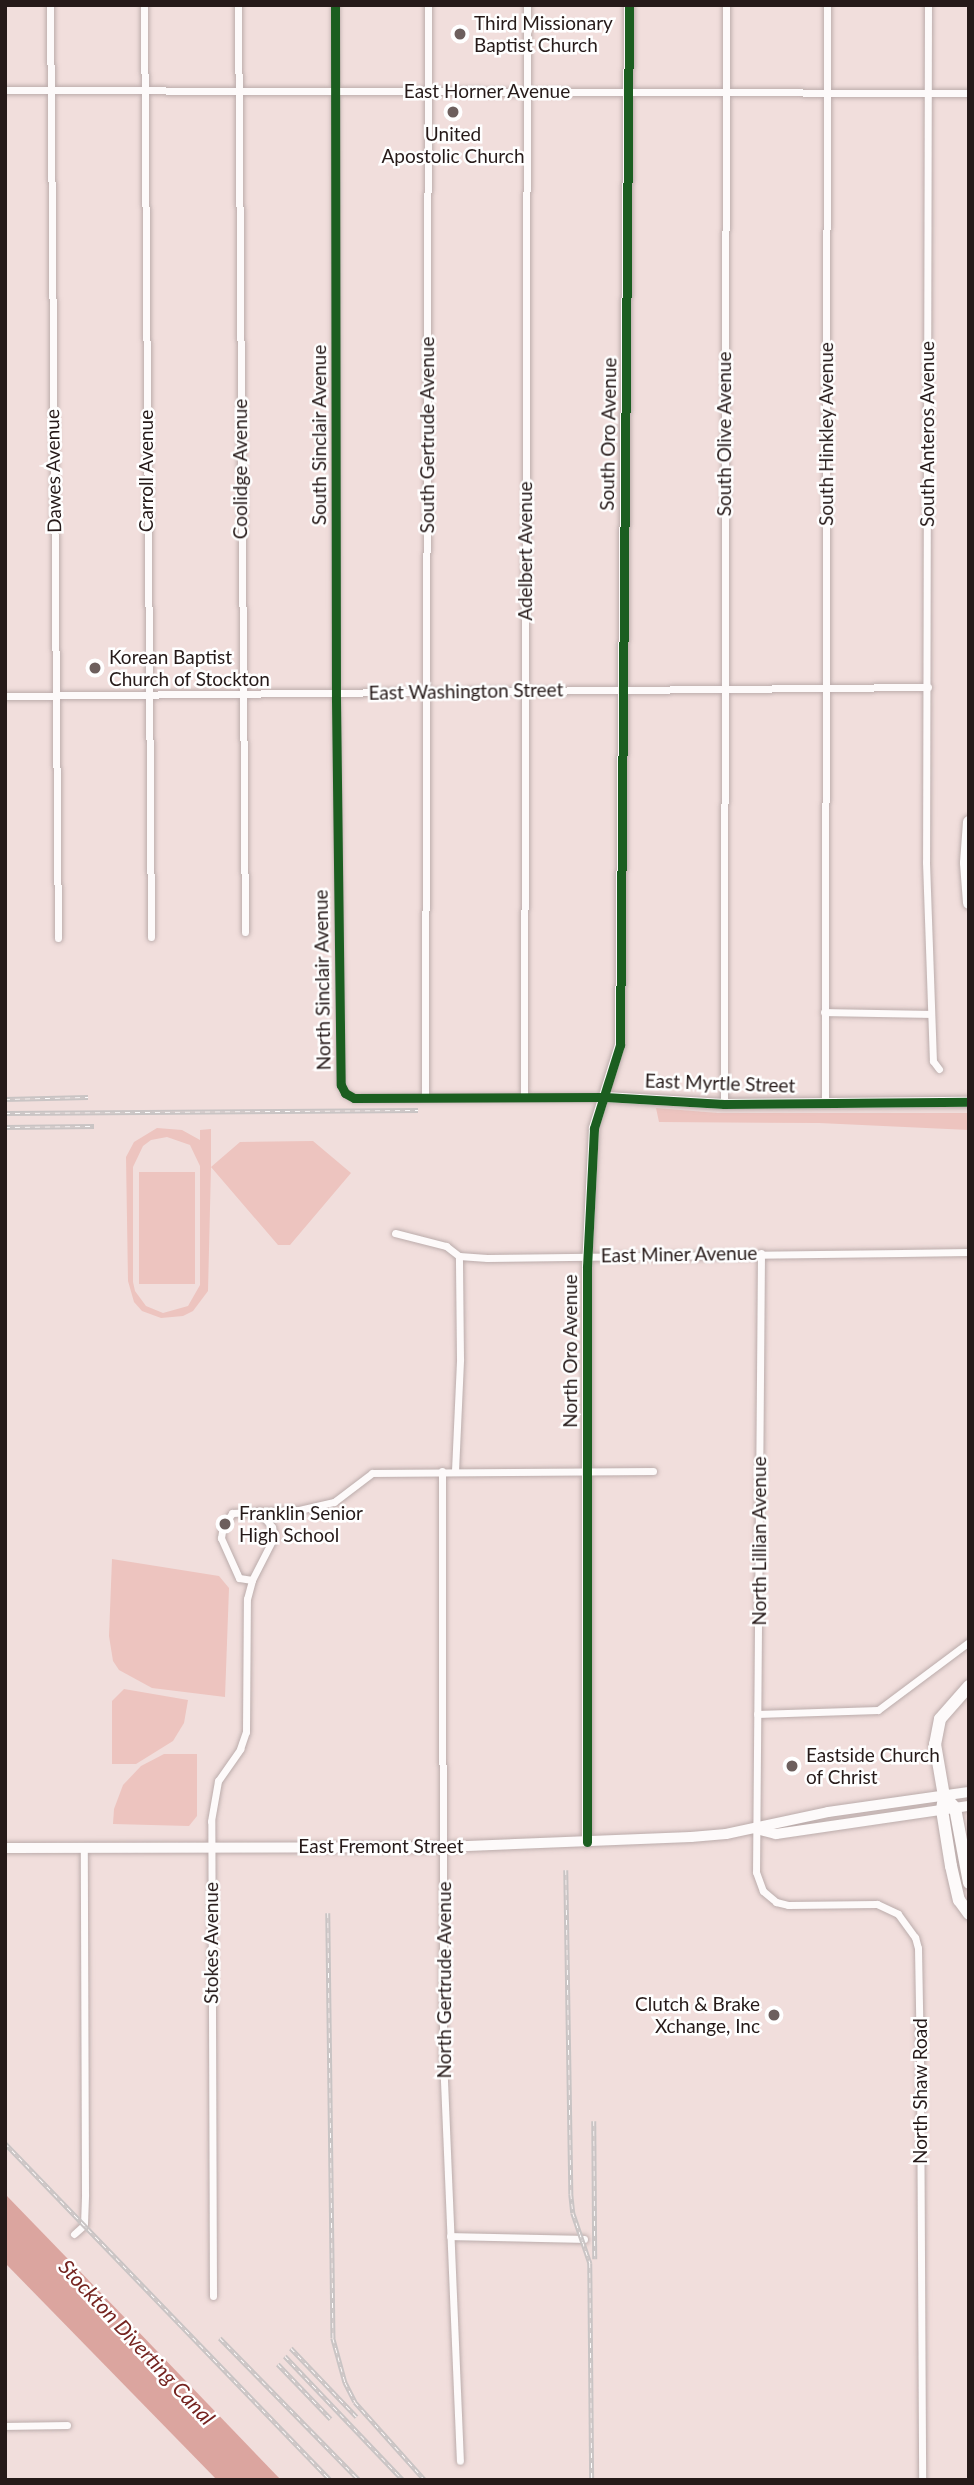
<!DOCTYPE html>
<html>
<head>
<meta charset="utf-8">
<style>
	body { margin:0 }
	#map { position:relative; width:974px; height:2485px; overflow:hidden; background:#f1dedc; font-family:Lato,sans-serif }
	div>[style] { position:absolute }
	.green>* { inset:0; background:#edc4bf; transform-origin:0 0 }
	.water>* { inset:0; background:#dba59f }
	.roads { filter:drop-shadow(0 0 2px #bbacab) drop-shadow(0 0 2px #bbacab) }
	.street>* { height:7px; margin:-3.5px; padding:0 3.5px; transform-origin:3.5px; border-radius:3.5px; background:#fdfafa }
	.secondary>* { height:10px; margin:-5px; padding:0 5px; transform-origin:5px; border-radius:5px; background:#fdfafa }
	.highway>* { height:12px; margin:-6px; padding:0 6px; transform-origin:6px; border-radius:6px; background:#fdfafa }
	.rail>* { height:4.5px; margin-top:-2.25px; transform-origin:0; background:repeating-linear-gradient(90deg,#fff 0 5px,#c9c4c4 0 10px); box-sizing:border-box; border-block:2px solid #c9c4c4 }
	.cycleway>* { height:9px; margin:-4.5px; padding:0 4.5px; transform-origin:4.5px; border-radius:4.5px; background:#1b5e20 }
	.dots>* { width:19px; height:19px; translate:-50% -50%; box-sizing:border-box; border:4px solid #fff; border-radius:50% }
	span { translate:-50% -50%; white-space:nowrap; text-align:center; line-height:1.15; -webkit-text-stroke:5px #fff; paint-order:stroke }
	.poi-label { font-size:19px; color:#261a19 }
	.left { translate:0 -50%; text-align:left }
	.right { translate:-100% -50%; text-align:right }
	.street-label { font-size:19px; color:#261a19 }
	.water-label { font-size:21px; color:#752420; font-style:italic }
	.frame { position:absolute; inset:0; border:7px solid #261a19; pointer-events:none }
</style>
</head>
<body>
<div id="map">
	<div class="green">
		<div style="clip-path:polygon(656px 1108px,718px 1113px,969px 1113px,969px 1130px,819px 1123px,659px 1122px)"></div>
		<div style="clip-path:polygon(evenodd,157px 1128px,182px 1130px,200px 1140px,200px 1130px,211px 1129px,211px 1167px,240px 1142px,313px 1141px,351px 1173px,290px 1245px,278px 1245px,211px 1167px,208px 1291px,193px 1311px,183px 1316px,161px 1318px,142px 1311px,134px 1302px,128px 1281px,126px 1157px,134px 1142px,157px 1128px,167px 1137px,190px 1145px,200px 1166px,200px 1285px,188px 1306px,163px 1313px,146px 1306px,135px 1291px,133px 1282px,133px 1167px,143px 1146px,151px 1140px,167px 1137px)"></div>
		<div style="left:139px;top:1172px;width:56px;height:112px"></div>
		<div style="clip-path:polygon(112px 1559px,219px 1576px,229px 1588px,225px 1697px,152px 1688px,119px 1670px,113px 1661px,109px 1636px)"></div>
		<div style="clip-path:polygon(124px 1689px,188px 1700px,184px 1723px,173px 1741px,136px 1764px,112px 1764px,112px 1701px)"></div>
		<div style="clip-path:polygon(164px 1754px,197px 1754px,197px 1816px,189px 1826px,113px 1824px,114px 1809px,123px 1785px,141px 1766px)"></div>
	</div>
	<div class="water">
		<div style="clip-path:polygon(5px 2194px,131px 2324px,281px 2480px,217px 2480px,5px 2263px)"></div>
	</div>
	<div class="roads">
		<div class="street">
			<div style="left:50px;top:5px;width:933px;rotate:89.51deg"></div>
			<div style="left:144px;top:5px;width:932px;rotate:89.57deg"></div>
			<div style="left:238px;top:5px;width:927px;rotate:89.57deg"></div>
			<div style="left:335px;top:5px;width:695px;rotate:89.92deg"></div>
			<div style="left:336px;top:700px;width:385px;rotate:89.3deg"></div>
			<div style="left:341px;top:1085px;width:9px;rotate:63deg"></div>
			<div style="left:345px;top:1093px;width:10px;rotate:29deg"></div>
			<div style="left:354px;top:1098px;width:251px;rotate:-0.2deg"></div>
			<div style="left:928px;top:5px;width:857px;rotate:90.13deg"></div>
			<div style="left:926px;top:862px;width:199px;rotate:88deg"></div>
			<div style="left:933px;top:1061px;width:10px;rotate:53deg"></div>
			<div style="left:5px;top:90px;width:964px;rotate:0.18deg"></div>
			<div style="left:5px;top:696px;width:923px;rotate:-0.56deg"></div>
			<div style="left:824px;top:1012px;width:106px;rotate:1.1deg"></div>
			<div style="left:524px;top:1096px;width:1091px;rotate:-89.84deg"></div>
			<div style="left:425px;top:1097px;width:1092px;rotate:-89.84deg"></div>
			<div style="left:825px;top:1103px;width:1098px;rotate:-89.9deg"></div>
			<div style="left:724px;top:1104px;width:1099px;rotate:-89.9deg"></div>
			<div style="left:395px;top:1233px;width:53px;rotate:14.3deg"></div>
			<div style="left:446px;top:1246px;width:16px;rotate:38deg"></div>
			<div style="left:459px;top:1256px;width:28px;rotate:4deg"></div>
			<div style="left:487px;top:1258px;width:482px;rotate:-0.7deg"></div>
			<div style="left:761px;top:1253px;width:619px;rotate:90.46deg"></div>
			<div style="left:756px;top:1872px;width:20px;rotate:70deg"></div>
			<div style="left:763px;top:1891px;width:17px;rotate:40deg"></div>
			<div style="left:776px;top:1902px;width:12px;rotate:14deg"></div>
			<div style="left:788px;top:1905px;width:89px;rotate:-0.6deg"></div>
			<div style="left:877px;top:1904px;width:23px;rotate:25deg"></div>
			<div style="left:898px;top:1914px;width:29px;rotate:54deg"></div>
			<div style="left:915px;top:1937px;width:11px;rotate:75deg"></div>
			<div style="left:918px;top:1948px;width:118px;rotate:89deg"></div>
			<div style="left:920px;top:2066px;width:414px;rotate:89.7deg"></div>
			<div style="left:442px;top:1471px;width:586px;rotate:89.9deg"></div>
			<div style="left:443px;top:2057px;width:404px;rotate:87.6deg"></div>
			<div style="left:455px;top:1471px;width:112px;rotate:-87.4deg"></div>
			<div style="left:460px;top:1359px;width:103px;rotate:-90.6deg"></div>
			<div style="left:252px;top:1580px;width:13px;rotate:-171deg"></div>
			<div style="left:239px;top:1578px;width:44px;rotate:-114.2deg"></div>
			<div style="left:221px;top:1538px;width:12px;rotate:-81deg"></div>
			<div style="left:223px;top:1526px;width:16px;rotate:-55deg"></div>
			<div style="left:232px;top:1513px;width:67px;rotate:-2.6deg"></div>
			<div style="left:299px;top:1510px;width:36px;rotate:-13deg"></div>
			<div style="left:334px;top:1502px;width:48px;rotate:-37.3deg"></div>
			<div style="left:372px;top:1473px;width:281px;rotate:-0.4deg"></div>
			<div style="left:757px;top:1714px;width:121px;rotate:-1.9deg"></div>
			<div style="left:878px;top:1710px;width:114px;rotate:-36.8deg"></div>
			<div style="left:74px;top:2234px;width:13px;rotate:-42deg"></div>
			<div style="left:84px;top:2225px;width:31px;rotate:-88deg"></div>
			<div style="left:85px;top:2194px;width:345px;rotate:-90.2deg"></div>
			<div style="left:450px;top:2236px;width:134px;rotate:1.3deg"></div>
			<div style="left:213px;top:2296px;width:475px;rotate:-90.2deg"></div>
			<div style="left:211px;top:1821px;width:41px;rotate:-80.1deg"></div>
			<div style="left:218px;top:1781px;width:39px;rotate:-55deg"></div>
			<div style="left:240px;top:1749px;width:18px;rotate:-71deg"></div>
			<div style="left:246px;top:1732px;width:133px;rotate:-89.6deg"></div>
			<div style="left:247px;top:1599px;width:20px;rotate:-75deg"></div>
			<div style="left:252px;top:1580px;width:48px;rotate:-62.9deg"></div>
			<div style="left:274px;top:1537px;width:10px;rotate:-101deg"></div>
			<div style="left:272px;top:1527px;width:21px;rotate:-129deg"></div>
			<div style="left:5px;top:2426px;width:62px;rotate:-0.9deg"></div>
		</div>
		<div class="secondary">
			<div style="left:605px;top:1097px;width:119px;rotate:3.4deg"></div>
			<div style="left:724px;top:1104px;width:245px;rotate:-0.5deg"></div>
			<div style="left:756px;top:1829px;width:21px;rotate:14deg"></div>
			<div style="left:776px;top:1834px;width:195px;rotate:-8.3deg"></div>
			<div style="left:587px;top:1842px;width:575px;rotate:-90deg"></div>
			<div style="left:587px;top:1267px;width:139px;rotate:-87.1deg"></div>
			<div style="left:594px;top:1128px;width:87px;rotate:-72.6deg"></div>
			<div style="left:620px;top:1045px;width:1040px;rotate:-89.5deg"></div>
			<div style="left:5px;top:1848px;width:438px;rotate:-0.1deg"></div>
			<div style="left:443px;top:1847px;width:248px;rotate:-2.3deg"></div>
			<div style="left:691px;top:1837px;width:35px;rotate:-5deg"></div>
			<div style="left:726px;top:1834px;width:104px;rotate:-12.2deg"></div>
			<div style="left:828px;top:1812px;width:142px;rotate:-8.1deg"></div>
		</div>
		<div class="highway">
			<div style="left:969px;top:822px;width:41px;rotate:94.2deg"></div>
			<div style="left:966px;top:863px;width:40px;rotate:85.7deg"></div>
			<div style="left:969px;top:1686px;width:44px;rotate:131.3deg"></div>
			<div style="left:940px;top:1719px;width:25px;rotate:101deg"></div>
			<div style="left:935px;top:1744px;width:53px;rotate:80.2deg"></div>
			<div style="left:944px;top:1796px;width:14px;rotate:98deg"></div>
			<div style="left:942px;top:1810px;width:57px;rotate:80.9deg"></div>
			<div style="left:951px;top:1866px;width:35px;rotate:77deg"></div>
			<div style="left:959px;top:1900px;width:17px;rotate:54deg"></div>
			<div style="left:944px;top:1796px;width:16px;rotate:47deg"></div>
			<div style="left:955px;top:1808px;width:76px;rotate:79.4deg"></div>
		</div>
	</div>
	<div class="rail">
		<div style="left:5px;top:1099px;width:83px;rotate:-1.4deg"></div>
		<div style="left:5px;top:1113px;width:413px;rotate:-0.4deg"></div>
		<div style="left:5px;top:1127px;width:89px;rotate:-0.6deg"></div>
		<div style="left:566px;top:1870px;width:324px;rotate:89.1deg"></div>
		<div style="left:571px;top:2194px;width:19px;rotate:84deg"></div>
		<div style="left:573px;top:2213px;width:53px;rotate:71.2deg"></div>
		<div style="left:590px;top:2263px;width:217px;rotate:89.5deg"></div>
		<div style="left:328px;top:1913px;width:425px;rotate:89.3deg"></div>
		<div style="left:333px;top:2338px;width:46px;rotate:74.7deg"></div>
		<div style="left:345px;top:2382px;width:22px;rotate:63deg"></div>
		<div style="left:355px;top:2402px;width:105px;rotate:48.1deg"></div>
		<div style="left:594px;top:2121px;width:138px;rotate:89.6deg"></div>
		<div style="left:5px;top:2143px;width:468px;rotate:46deg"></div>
		<div style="left:220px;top:2338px;width:199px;rotate:45.6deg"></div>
		<div style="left:291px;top:2348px;width:95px;rotate:46.3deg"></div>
		<div style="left:285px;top:2356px;width:171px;rotate:46.4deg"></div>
		<div style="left:278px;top:2364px;width:76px;rotate:46.1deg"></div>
	</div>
	<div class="cycleway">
		<div style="left:335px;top:5px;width:695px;rotate:89.92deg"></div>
		<div style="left:336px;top:700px;width:385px;rotate:89.3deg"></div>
		<div style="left:341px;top:1085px;width:9px;rotate:63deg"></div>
		<div style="left:345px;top:1093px;width:10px;rotate:29deg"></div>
		<div style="left:354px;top:1098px;width:251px;rotate:-0.2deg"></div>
		<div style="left:605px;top:1097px;width:119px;rotate:3.4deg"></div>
		<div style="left:724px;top:1104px;width:245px;rotate:-0.5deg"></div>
		<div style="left:587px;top:1842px;width:575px;rotate:-90deg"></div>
		<div style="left:587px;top:1267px;width:139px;rotate:-87.1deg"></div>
		<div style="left:594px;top:1128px;width:87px;rotate:-72.6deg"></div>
		<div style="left:620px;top:1045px;width:1040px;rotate:-89.5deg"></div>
	</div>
	<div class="dots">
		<div style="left:460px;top:34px;background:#6d5f5d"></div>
		<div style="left:453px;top:112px;background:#6d5f5d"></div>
		<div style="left:95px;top:668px;background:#6d5f5d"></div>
		<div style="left:225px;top:1524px;background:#6d5f5d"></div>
		<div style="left:792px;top:1766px;background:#6d5f5d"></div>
		<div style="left:774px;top:2015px;background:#6d5f5d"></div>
	</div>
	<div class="poi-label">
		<span class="left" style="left:474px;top:34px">Third Missionary<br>Baptist Church</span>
		<span style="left:453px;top:145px">United<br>Apostolic Church</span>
		<span class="left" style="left:109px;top:668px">Korean Baptist<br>Church of Stockton</span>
		<span class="left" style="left:239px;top:1524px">Franklin Senior<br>High School</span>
		<span class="left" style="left:806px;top:1766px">Eastside Church<br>of Christ</span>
		<span class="right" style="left:760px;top:2015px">Clutch &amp; Brake<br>Xchange, Inc</span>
	</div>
	<div class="street-label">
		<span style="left:487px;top:91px">East Horner Avenue</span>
		<span style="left:608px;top:434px;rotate:-89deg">South Oro Avenue</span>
		<span style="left:724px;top:434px;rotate:-90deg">South Olive Avenue</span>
		<span style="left:826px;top:434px;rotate:-90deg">South Hinkley Avenue</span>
		<span style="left:927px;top:434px;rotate:-90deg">South Anteros Avenue</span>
		<span style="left:319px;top:435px;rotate:-90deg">South Sinclair Avenue</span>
		<span style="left:427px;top:435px;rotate:-90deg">South Gertrude Avenue</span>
		<span style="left:240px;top:469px;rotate:-90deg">Coolidge Avenue</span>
		<span style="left:53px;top:471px;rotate:-91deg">Dawes Avenue</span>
		<span style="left:146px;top:471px;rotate:-90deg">Carroll Avenue</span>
		<span style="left:525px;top:551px;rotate:-90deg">Adelbert Avenue</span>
		<span style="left:466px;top:691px;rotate:-1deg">East Washington Street</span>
		<span style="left:322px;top:980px;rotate:-91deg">North Sinclair Avenue</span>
		<span style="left:720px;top:1083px;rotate:2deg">East Myrtle Street</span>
		<span style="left:679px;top:1254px;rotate:-1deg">East Miner Avenue</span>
		<span style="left:570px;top:1351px;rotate:-90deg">North Oro Avenue</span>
		<span style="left:759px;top:1541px;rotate:-90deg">North Lillian Avenue</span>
		<span style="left:381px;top:1846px">East Fremont Street</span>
		<span style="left:211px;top:1943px;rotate:-90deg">Stokes Avenue</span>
		<span style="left:444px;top:1980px;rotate:-90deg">North Gertrude Avenue</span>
		<span style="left:920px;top:2091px;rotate:-90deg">North Shaw Road</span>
	</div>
	<div class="water-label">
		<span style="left:137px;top:2342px;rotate:47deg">Stockton Diverting Canal</span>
	</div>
	<div class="frame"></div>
</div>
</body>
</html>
